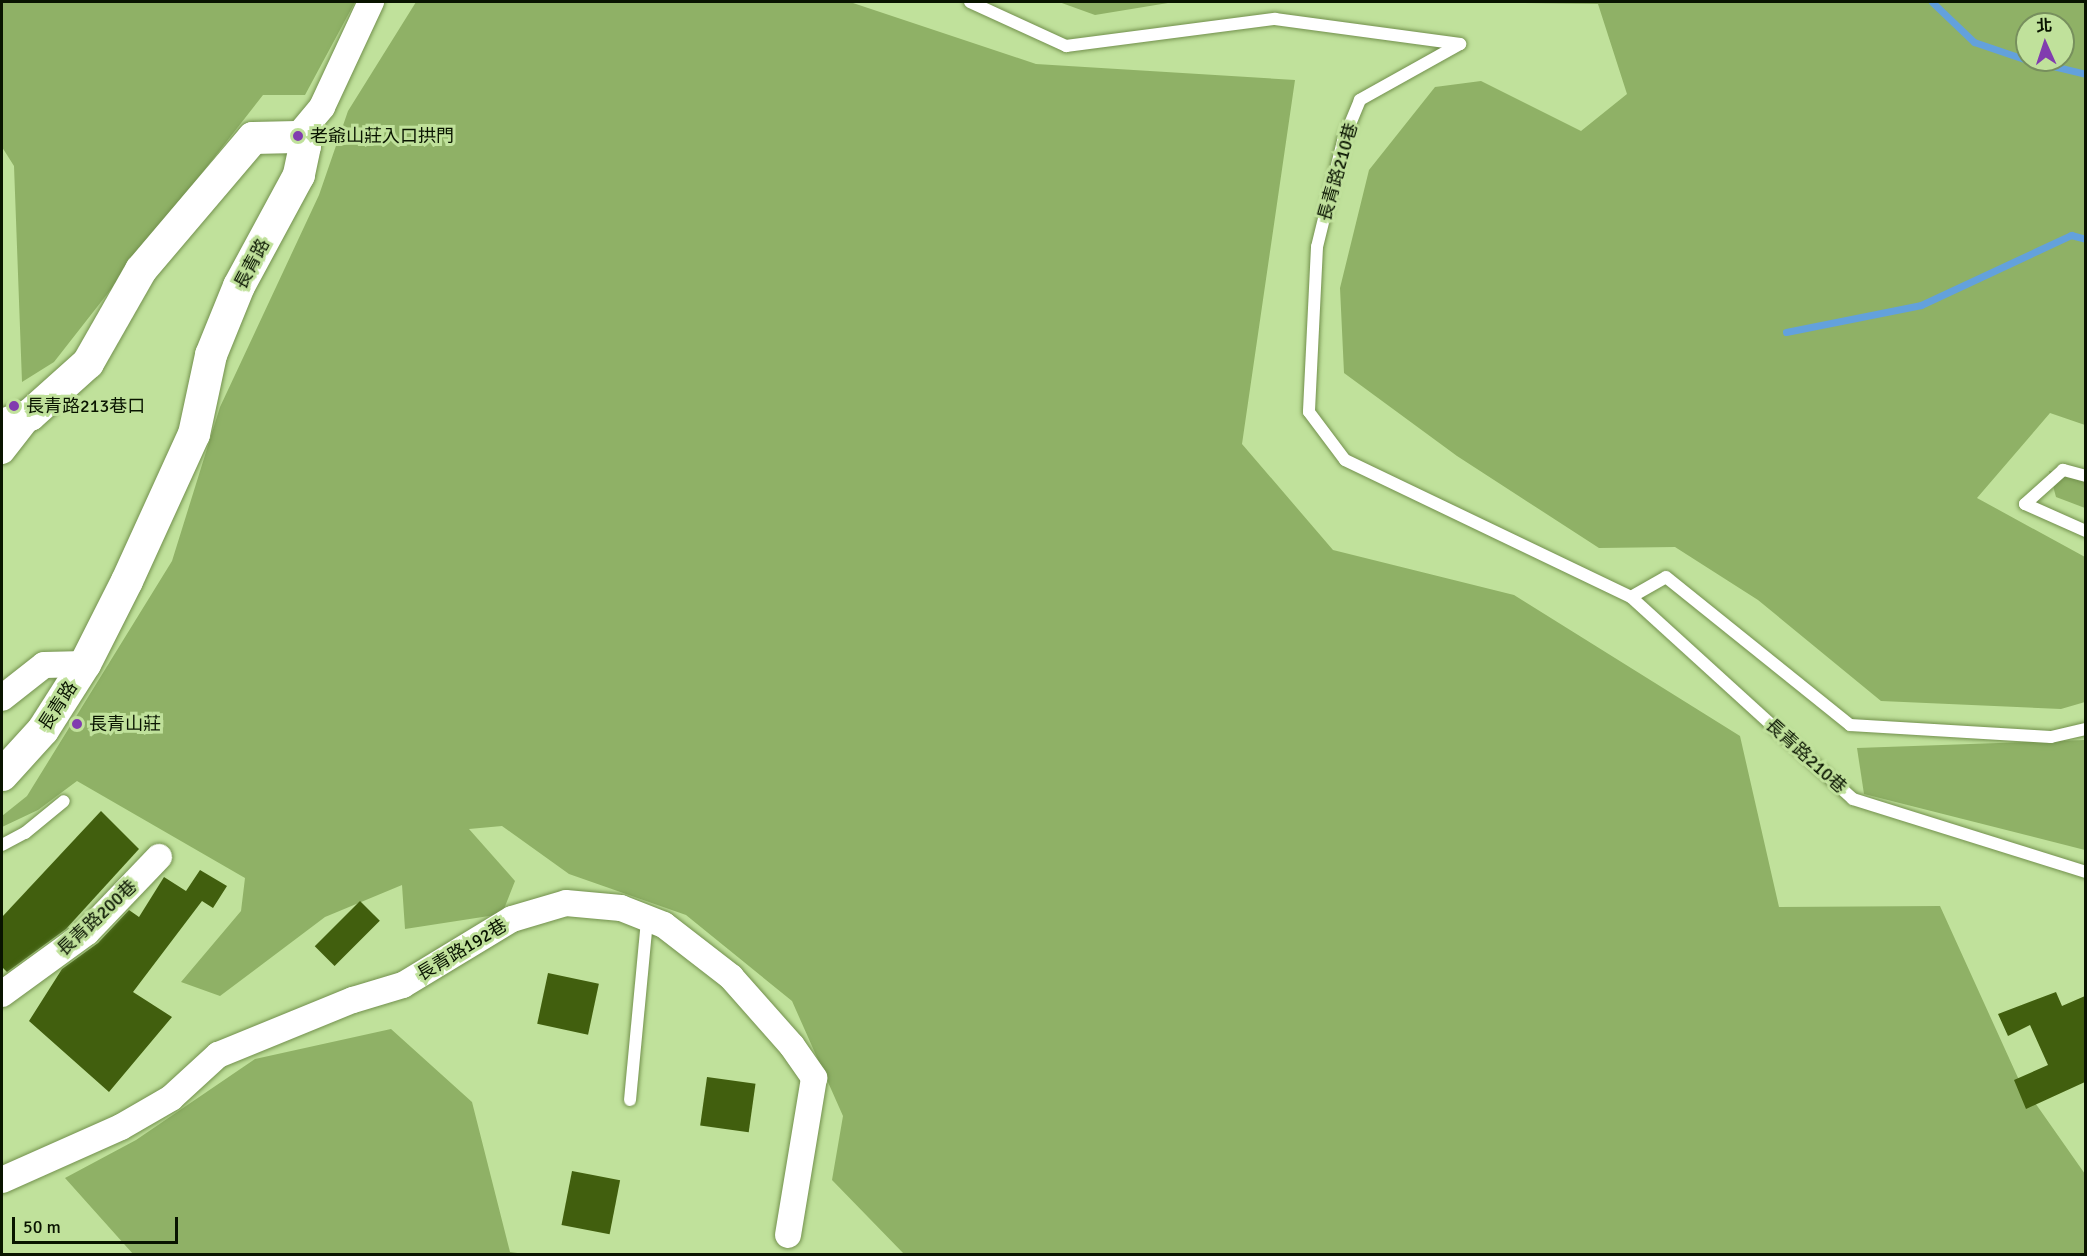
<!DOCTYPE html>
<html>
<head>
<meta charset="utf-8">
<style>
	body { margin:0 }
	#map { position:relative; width:2087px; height:1256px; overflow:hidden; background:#c0e19b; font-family:Signika,"Noto Sans TC",sans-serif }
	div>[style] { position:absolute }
	.forest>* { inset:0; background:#8fb166 }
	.stream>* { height:7px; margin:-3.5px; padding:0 3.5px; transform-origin:3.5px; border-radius:3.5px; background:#63a1dc }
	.building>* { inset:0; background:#415f0e; transform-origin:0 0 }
	.roads { filter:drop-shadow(0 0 2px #72904d) drop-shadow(0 0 2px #72904d) }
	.service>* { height:12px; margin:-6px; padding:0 6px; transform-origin:6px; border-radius:6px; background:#fff }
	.minor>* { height:26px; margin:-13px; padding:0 13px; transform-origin:13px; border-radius:13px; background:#fff }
	.tertiary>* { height:32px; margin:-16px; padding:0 16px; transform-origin:16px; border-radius:16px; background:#fff }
	.dots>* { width:16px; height:16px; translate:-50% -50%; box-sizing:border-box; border:3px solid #c0e19b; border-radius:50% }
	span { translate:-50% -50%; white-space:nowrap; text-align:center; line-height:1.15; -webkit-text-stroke:6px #c0e19b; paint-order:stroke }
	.poi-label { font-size:18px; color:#091400 }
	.left { translate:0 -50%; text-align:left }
	.street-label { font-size:18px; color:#091400 }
	.frame { position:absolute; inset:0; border:3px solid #091400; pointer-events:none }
	.north { position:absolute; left:2015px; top:12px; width:60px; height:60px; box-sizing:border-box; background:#c0e19b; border:2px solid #778f5d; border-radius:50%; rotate:357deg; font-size:16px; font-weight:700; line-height:24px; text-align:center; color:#091400 }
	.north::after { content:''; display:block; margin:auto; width:21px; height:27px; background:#813caf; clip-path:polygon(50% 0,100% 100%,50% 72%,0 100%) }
	.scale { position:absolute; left:12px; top:1217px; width:166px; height:27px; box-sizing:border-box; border:3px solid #091400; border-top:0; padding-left:8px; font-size:18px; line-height:21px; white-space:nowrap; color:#091400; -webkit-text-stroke:4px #c0e19b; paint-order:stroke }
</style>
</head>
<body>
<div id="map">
	<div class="forest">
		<div style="clip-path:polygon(2px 2px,355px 2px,305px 95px,263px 95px,54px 362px,22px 382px,14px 166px,2px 147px)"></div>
		<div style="clip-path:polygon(416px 2px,850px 2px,1036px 64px,1295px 80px,1242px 444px,1333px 550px,1514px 595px,1740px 736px,1779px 907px,1940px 906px,2019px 1080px,2085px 1174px,2085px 1254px,904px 1254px,832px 1180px,843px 1116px,792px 1001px,686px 915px,569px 874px,502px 826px,469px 829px,515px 881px,502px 914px,405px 929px,402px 885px,325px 917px,220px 996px,181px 982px,241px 911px,245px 878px,77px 781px,38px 810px,2px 827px,2px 816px,27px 796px,172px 561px,220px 407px,319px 195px,348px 111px)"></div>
		<div style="clip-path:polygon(1059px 2px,1174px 2px,1095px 15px)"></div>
		<div style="clip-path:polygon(evenodd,1445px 2px,2085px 2px,2085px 425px,2050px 413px,1977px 498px,2085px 557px,2085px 702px,2061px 709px,1881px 701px,1758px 600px,1675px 547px,1599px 548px,1457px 456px,1344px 373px,1340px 288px,1369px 170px,1435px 87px,1481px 81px,1581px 131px,1627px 94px,1598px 4px,1445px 2px,2027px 24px,2063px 24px,2063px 60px,2027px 60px,2027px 24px)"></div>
		<div style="clip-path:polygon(2049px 471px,2085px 477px,2085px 508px,2056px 497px)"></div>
		<div style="clip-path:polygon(2085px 740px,2085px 850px,1864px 794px,1857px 748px)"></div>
		<div style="clip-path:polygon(391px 1029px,472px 1102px,510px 1252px,525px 1254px,133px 1254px,65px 1178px,136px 1140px,255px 1059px)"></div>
	</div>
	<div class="stream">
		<div style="left:1932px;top:2px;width:58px;rotate:43.6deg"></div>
		<div style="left:1974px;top:42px;width:56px;rotate:18.8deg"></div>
		<div style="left:2028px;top:60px;width:60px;rotate:13.6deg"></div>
		<div style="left:1786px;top:332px;width:138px;rotate:-11.3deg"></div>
		<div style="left:1921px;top:305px;width:166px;rotate:-25deg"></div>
		<div style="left:2071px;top:235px;width:16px;rotate:15deg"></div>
	</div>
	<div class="building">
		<div style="clip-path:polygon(101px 811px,139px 849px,66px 929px,7px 972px,2px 967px,2px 917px)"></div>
		<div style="clip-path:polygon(200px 870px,227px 886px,213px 908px,202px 901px,133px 992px,172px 1017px,109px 1092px,29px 1021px,62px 969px,98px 943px,129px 910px,139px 917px,164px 877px,186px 891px)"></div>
		<div style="left:360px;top:901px;width:28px;height:64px;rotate:45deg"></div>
		<div style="left:548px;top:973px;width:52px;height:52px;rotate:12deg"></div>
		<div style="clip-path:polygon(2056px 992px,2062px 1006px,2085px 996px,2085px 1082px,2026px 1109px,2014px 1080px,2048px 1065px,2030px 1025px,2008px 1036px,1998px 1014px)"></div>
		<div style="left:707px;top:1077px;width:49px;height:49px;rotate:8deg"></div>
		<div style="left:572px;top:1171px;width:49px;height:55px;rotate:11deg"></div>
	</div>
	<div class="roads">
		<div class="service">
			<div style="left:970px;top:2px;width:106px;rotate:24.6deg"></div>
			<div style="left:1066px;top:46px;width:211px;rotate:-7.4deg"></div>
			<div style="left:1275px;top:19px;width:187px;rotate:7.7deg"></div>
			<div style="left:1460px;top:44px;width:115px;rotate:150.8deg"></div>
			<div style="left:1360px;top:100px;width:44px;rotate:112.5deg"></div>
			<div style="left:1343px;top:141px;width:109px;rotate:103.8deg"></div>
			<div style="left:1317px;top:247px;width:165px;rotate:92.8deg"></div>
			<div style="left:1309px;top:412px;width:60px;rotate:53.1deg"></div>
			<div style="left:1345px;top:460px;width:317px;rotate:25.6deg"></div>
			<div style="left:1631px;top:597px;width:40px;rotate:-29.7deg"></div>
			<div style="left:1666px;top:577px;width:236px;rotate:38.8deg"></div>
			<div style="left:1850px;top:725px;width:201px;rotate:3.4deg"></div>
			<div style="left:2051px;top:737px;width:36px;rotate:-13deg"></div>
			<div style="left:2086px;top:476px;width:24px;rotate:-165deg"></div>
			<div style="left:2063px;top:470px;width:51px;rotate:138.2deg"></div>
			<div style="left:2025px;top:504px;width:67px;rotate:23.9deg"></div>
			<div style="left:1631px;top:597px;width:300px;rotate:42.3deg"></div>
			<div style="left:1853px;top:799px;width:244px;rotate:17.4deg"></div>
			<div style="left:2px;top:845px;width:26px;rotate:-28deg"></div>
			<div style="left:25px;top:833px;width:50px;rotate:-39.4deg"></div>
			<div style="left:630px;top:1100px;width:182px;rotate:-84.6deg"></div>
		</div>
		<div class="minor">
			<div style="left:297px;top:137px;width:39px;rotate:-50deg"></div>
			<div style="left:322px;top:107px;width:116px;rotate:-65deg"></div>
			<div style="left:2px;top:451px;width:46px;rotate:-52.1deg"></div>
			<div style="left:2px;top:698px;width:53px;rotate:-38.2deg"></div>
			<div style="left:44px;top:665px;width:41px;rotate:-1.4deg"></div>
			<div style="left:2px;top:994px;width:105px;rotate:-36.1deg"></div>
			<div style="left:87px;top:932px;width:104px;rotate:-46.2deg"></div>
			<div style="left:2px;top:1180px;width:130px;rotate:-24deg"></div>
			<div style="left:121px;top:1127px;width:58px;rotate:-30.1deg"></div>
			<div style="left:171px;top:1098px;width:64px;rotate:-42.5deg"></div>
			<div style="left:218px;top:1055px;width:146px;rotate:-22.2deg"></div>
			<div style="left:353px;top:1000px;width:52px;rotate:-16.7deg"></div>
			<div style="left:403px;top:985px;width:127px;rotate:-31.2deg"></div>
			<div style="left:512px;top:919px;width:56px;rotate:-16.5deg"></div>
			<div style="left:566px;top:903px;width:55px;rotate:5.2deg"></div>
			<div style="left:621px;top:908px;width:46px;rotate:21.6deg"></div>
			<div style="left:664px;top:925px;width:85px;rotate:37.8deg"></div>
			<div style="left:731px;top:977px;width:92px;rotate:48.5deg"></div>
			<div style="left:792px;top:1046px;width:39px;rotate:55deg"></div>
			<div style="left:814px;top:1078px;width:159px;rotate:99.4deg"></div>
		</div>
		<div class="tertiary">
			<div style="left:2px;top:425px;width:30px;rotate:-20deg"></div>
			<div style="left:30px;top:415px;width:78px;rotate:-41.9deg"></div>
			<div style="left:88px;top:363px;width:107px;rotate:-60.3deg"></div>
			<div style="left:141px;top:270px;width:173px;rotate:-49.7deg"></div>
			<div style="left:253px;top:138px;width:44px;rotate:-1.3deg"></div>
			<div style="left:297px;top:137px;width:12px;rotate:48deg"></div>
			<div style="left:305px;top:146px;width:30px;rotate:102deg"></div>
			<div style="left:299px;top:175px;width:126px;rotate:118.4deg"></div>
			<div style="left:239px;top:286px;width:74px;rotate:112.1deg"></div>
			<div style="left:211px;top:355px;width:81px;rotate:102.1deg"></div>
			<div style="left:194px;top:434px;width:162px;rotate:114.5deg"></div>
			<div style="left:127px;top:581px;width:93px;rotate:116.8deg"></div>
			<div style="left:85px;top:664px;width:78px;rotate:122.5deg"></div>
			<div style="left:43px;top:730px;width:61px;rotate:132.3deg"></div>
		</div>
	</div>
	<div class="dots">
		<div style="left:298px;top:136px;background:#813caf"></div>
		<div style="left:14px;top:406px;background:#813caf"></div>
		<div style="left:77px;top:724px;background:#813caf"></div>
	</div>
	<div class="poi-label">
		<span class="left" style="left:310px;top:136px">老爺山莊入口拱門</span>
		<span class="left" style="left:26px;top:406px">長青路213巷口</span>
		<span class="left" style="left:89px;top:724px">長青山莊</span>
	</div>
	<div class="street-label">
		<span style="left:1338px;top:172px;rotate:-74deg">長青路210巷</span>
		<span style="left:252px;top:264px;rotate:-62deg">長青路</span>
		<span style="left:58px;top:706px;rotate:-57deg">長青路</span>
		<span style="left:1806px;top:756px;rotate:42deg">長青路210巷</span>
		<span style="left:97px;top:918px;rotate:-43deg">長青路200巷</span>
		<span style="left:462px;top:950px;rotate:-31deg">長青路192巷</span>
	</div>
	<div class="frame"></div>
	<div class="north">北</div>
	<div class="scale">50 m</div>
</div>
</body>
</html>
